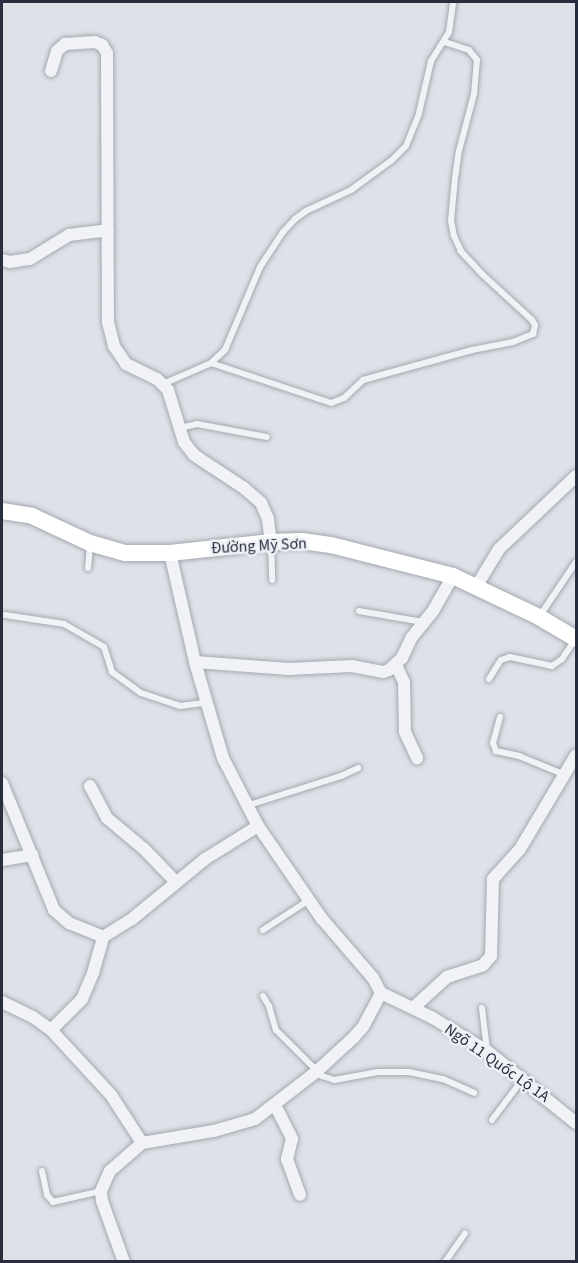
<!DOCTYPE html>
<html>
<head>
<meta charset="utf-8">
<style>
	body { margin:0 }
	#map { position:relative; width:578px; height:1263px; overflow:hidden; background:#dee1e7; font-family:"Source Sans 3",sans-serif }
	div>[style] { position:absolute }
	.roads { filter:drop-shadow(0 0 2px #a4a8b1) drop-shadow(0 0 2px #a4a8b1) }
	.lane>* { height:6px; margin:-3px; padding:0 3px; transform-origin:3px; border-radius:3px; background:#f1f2f6 }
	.street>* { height:12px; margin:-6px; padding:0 6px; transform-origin:6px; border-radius:6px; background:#f1f2f6 }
	.secondary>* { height:16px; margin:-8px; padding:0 8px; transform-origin:8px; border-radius:8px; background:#fff }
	span { translate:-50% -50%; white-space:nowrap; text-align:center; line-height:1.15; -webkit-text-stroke:5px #eef0f5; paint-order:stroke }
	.street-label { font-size:16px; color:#282e3e }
	.frame { position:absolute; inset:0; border:3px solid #282e3e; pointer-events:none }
</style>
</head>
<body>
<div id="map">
	<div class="roads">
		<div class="lane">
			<div style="left:211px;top:363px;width:126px;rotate:18.4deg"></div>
			<div style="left:331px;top:403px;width:14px;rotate:-21deg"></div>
			<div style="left:344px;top:398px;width:26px;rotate:-43deg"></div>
			<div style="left:363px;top:380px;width:113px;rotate:-15.4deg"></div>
			<div style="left:472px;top:350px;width:42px;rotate:-11deg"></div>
			<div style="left:513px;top:342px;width:22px;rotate:-22deg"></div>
			<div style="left:533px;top:334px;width:9px;rotate:-77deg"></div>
			<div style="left:535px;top:325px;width:6px;rotate:-121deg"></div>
			<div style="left:532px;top:320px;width:67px;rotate:-137.4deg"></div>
			<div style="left:483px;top:275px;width:33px;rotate:-133deg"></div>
			<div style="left:461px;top:251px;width:17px;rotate:-115deg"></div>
			<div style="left:454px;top:236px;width:15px;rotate:-101deg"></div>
			<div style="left:451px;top:221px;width:43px;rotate:-84.7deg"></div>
			<div style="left:455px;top:178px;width:27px;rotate:-82deg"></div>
			<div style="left:459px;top:151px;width:59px;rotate:-75.3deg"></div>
			<div style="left:474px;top:94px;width:34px;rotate:-85deg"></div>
			<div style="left:477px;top:60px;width:13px;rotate:-129deg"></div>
			<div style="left:469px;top:50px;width:26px;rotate:-162deg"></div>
			<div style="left:163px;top:384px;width:52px;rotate:-23.6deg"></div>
			<div style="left:211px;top:363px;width:19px;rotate:-43deg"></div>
			<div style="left:225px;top:350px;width:90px;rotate:-67.1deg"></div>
			<div style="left:260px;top:267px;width:42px;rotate:-56.7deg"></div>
			<div style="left:283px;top:232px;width:18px;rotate:-47deg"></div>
			<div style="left:295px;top:219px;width:14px;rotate:-36deg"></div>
			<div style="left:306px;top:211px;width:50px;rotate:-25deg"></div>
			<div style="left:351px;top:190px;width:51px;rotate:-36.2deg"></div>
			<div style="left:392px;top:160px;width:20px;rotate:-45deg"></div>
			<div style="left:406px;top:146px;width:35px;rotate:-68deg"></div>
			<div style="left:419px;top:113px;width:53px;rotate:-77deg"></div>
			<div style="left:431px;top:61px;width:34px;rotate:-58deg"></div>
			<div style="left:449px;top:32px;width:30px;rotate:-82deg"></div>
			<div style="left:180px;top:428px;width:17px;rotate:-13deg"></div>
			<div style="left:197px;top:424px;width:71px;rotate:10.5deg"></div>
			<div style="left:271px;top:544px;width:36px;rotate:88deg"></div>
			<div style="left:88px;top:568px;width:23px;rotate:-85deg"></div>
			<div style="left:359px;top:611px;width:65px;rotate:9.8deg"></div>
			<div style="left:5px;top:615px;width:60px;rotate:8.7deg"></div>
			<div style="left:64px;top:624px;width:46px;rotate:29.9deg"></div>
			<div style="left:104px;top:647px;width:26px;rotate:72deg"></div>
			<div style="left:112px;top:672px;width:36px;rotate:36deg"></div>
			<div style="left:141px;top:693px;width:41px;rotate:18.4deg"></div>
			<div style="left:180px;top:706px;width:26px;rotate:-7deg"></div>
			<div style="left:539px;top:617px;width:66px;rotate:-56.1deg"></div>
			<div style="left:489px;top:679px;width:22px;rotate:-58deg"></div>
			<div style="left:501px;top:660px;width:9px;rotate:-18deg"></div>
			<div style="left:510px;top:657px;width:43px;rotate:12.1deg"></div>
			<div style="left:552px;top:666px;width:12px;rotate:-35deg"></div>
			<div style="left:562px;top:659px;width:23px;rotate:-56deg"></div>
			<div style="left:500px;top:717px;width:27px;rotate:105deg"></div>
			<div style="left:493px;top:743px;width:9px;rotate:69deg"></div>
			<div style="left:496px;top:751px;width:24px;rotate:12deg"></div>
			<div style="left:519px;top:756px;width:50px;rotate:22.4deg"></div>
			<div style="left:249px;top:805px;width:96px;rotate:-17.5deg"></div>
			<div style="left:341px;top:776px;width:19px;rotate:-25deg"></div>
			<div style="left:263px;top:930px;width:55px;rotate:-33.1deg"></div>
			<div style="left:263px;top:996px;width:12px;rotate:59deg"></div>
			<div style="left:269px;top:1006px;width:25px;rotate:74deg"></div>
			<div style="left:276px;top:1030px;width:65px;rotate:45deg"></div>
			<div style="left:322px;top:1076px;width:13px;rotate:18deg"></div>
			<div style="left:334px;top:1080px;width:45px;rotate:-10.3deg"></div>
			<div style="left:378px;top:1072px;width:31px"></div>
			<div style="left:409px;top:1072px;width:35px;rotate:12deg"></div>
			<div style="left:443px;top:1079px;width:34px;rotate:24deg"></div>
			<div style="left:482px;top:1008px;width:42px;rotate:83.2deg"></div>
			<div style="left:492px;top:1120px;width:50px;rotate:-53.1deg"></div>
			<div style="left:42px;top:1171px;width:25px;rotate:78deg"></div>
			<div style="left:47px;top:1195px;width:9px;rotate:49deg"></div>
			<div style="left:53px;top:1202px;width:49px;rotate:-12.9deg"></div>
			<div style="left:445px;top:1262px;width:35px;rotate:-55deg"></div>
		</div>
		<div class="street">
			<div style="left:51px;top:71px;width:21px;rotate:-73deg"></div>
			<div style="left:57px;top:51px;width:11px;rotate:-41deg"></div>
			<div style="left:65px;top:44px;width:30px;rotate:-4deg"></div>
			<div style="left:95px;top:42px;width:8px;rotate:23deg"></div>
			<div style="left:102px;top:45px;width:9px;rotate:58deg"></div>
			<div style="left:107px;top:53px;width:269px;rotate:89.8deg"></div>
			<div style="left:108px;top:322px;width:25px;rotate:76deg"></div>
			<div style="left:114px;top:346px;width:22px;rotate:56deg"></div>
			<div style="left:126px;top:364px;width:34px;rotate:26deg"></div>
			<div style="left:157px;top:379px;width:16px;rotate:45deg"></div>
			<div style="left:168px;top:390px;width:54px;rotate:72.9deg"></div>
			<div style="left:184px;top:442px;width:16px;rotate:52deg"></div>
			<div style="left:194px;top:455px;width:60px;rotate:33.4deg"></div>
			<div style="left:244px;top:488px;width:23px;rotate:41deg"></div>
			<div style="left:261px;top:503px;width:17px;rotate:66deg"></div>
			<div style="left:268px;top:519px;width:23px;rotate:83deg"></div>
			<div style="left:2px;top:260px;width:8px;rotate:14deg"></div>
			<div style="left:10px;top:262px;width:20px;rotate:-9deg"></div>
			<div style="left:30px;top:259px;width:46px;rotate:-31.6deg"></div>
			<div style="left:69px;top:235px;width:39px;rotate:-7deg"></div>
			<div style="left:476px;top:587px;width:44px;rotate:-58.8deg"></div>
			<div style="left:499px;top:549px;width:106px;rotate:-43.5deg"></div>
			<div style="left:195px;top:662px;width:94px;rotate:4.3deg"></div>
			<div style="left:289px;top:669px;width:63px;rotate:-2.7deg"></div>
			<div style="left:352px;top:666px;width:32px;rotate:11deg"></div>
			<div style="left:383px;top:672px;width:6px;rotate:-18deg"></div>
			<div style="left:389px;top:670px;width:18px;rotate:-43deg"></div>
			<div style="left:402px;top:658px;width:23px;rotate:-65deg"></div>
			<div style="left:412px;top:637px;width:33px;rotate:-51deg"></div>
			<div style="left:433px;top:611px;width:40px;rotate:-60.3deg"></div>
			<div style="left:396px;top:665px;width:19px;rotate:65deg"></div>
			<div style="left:404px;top:682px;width:50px;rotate:88.9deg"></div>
			<div style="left:405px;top:732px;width:29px;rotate:65deg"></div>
			<div style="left:2px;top:783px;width:137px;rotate:67.7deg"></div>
			<div style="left:54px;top:910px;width:20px;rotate:41deg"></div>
			<div style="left:69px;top:923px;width:37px;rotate:22deg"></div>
			<div style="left:90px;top:786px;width:36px;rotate:62deg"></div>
			<div style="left:107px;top:818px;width:48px;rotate:40deg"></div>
			<div style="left:144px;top:849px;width:45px;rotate:45.9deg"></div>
			<div style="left:2px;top:860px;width:31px;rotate:-9deg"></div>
			<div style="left:381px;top:993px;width:58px;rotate:25.7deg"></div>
			<div style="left:433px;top:1018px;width:63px;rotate:31.4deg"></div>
			<div style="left:487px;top:1051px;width:114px;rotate:39deg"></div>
			<div style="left:2px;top:1002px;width:34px;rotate:26deg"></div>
			<div style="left:33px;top:1017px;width:22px;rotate:36deg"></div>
			<div style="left:51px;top:1030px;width:88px;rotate:47.3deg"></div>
			<div style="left:111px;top:1095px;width:57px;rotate:57.1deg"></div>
			<div style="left:413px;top:1008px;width:46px;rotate:-42.4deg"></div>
			<div style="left:447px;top:977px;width:38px;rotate:-18deg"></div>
			<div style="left:483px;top:965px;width:12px;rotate:-48deg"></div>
			<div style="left:491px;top:956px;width:77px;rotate:-88.5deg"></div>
			<div style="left:493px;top:879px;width:40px;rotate:-48deg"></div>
			<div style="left:520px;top:849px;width:109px;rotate:-59.2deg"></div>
			<div style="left:51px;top:1030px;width:44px;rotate:-45deg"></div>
			<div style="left:82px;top:999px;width:28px;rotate:-67deg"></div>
			<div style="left:93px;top:973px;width:37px;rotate:-74deg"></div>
			<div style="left:103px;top:937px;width:34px;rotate:-32deg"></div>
			<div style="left:132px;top:919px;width:94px;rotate:-39.4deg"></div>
			<div style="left:205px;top:859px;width:62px;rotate:-31.9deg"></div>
			<div style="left:275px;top:1105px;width:38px;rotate:63deg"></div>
			<div style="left:292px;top:1139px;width:21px;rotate:104deg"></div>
			<div style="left:287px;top:1159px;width:38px;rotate:70deg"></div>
			<div style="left:124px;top:1262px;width:65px;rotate:-109.8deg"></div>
			<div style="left:102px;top:1201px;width:10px;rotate:-96deg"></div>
			<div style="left:101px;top:1191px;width:22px;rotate:-66deg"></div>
			<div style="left:110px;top:1171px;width:43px;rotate:-41.2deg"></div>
			<div style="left:142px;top:1143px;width:73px;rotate:-9.5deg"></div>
			<div style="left:214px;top:1131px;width:43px;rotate:-16.3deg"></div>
			<div style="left:255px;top:1119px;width:77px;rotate:-37.6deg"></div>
			<div style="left:316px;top:1072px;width:52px;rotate:-42.6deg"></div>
			<div style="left:354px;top:1037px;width:13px;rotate:-48deg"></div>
			<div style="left:363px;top:1027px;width:38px;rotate:-62deg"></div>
			<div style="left:381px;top:993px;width:17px;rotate:-118deg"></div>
			<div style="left:373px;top:978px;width:78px;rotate:-130.8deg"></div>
			<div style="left:322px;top:919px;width:113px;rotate:-124.5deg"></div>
			<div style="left:258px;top:826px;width:76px;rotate:-117.2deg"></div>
			<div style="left:223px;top:758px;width:100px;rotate:-106.3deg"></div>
			<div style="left:195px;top:662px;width:112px;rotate:-102.9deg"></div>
		</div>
		<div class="secondary">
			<div style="left:2px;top:511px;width:30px;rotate:9deg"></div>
			<div style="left:32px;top:516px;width:64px;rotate:25deg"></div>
			<div style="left:90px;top:543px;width:37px;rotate:16deg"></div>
			<div style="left:126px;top:553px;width:44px"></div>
			<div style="left:170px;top:553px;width:102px;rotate:-6.2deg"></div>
			<div style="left:271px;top:542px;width:31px;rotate:-2deg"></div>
			<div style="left:302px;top:541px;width:29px;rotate:8deg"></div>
			<div style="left:331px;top:545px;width:126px;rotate:14.3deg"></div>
			<div style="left:453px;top:576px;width:95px;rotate:25.5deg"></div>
			<div style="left:539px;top:617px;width:43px;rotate:30.7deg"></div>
		</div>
	</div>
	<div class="street-label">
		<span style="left:259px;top:546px;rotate:-3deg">Đường Mỹ Sơn</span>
		<span style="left:497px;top:1063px;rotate:35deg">Ngõ 11 Quốc Lộ 1A</span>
	</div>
	<div class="frame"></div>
</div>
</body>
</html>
